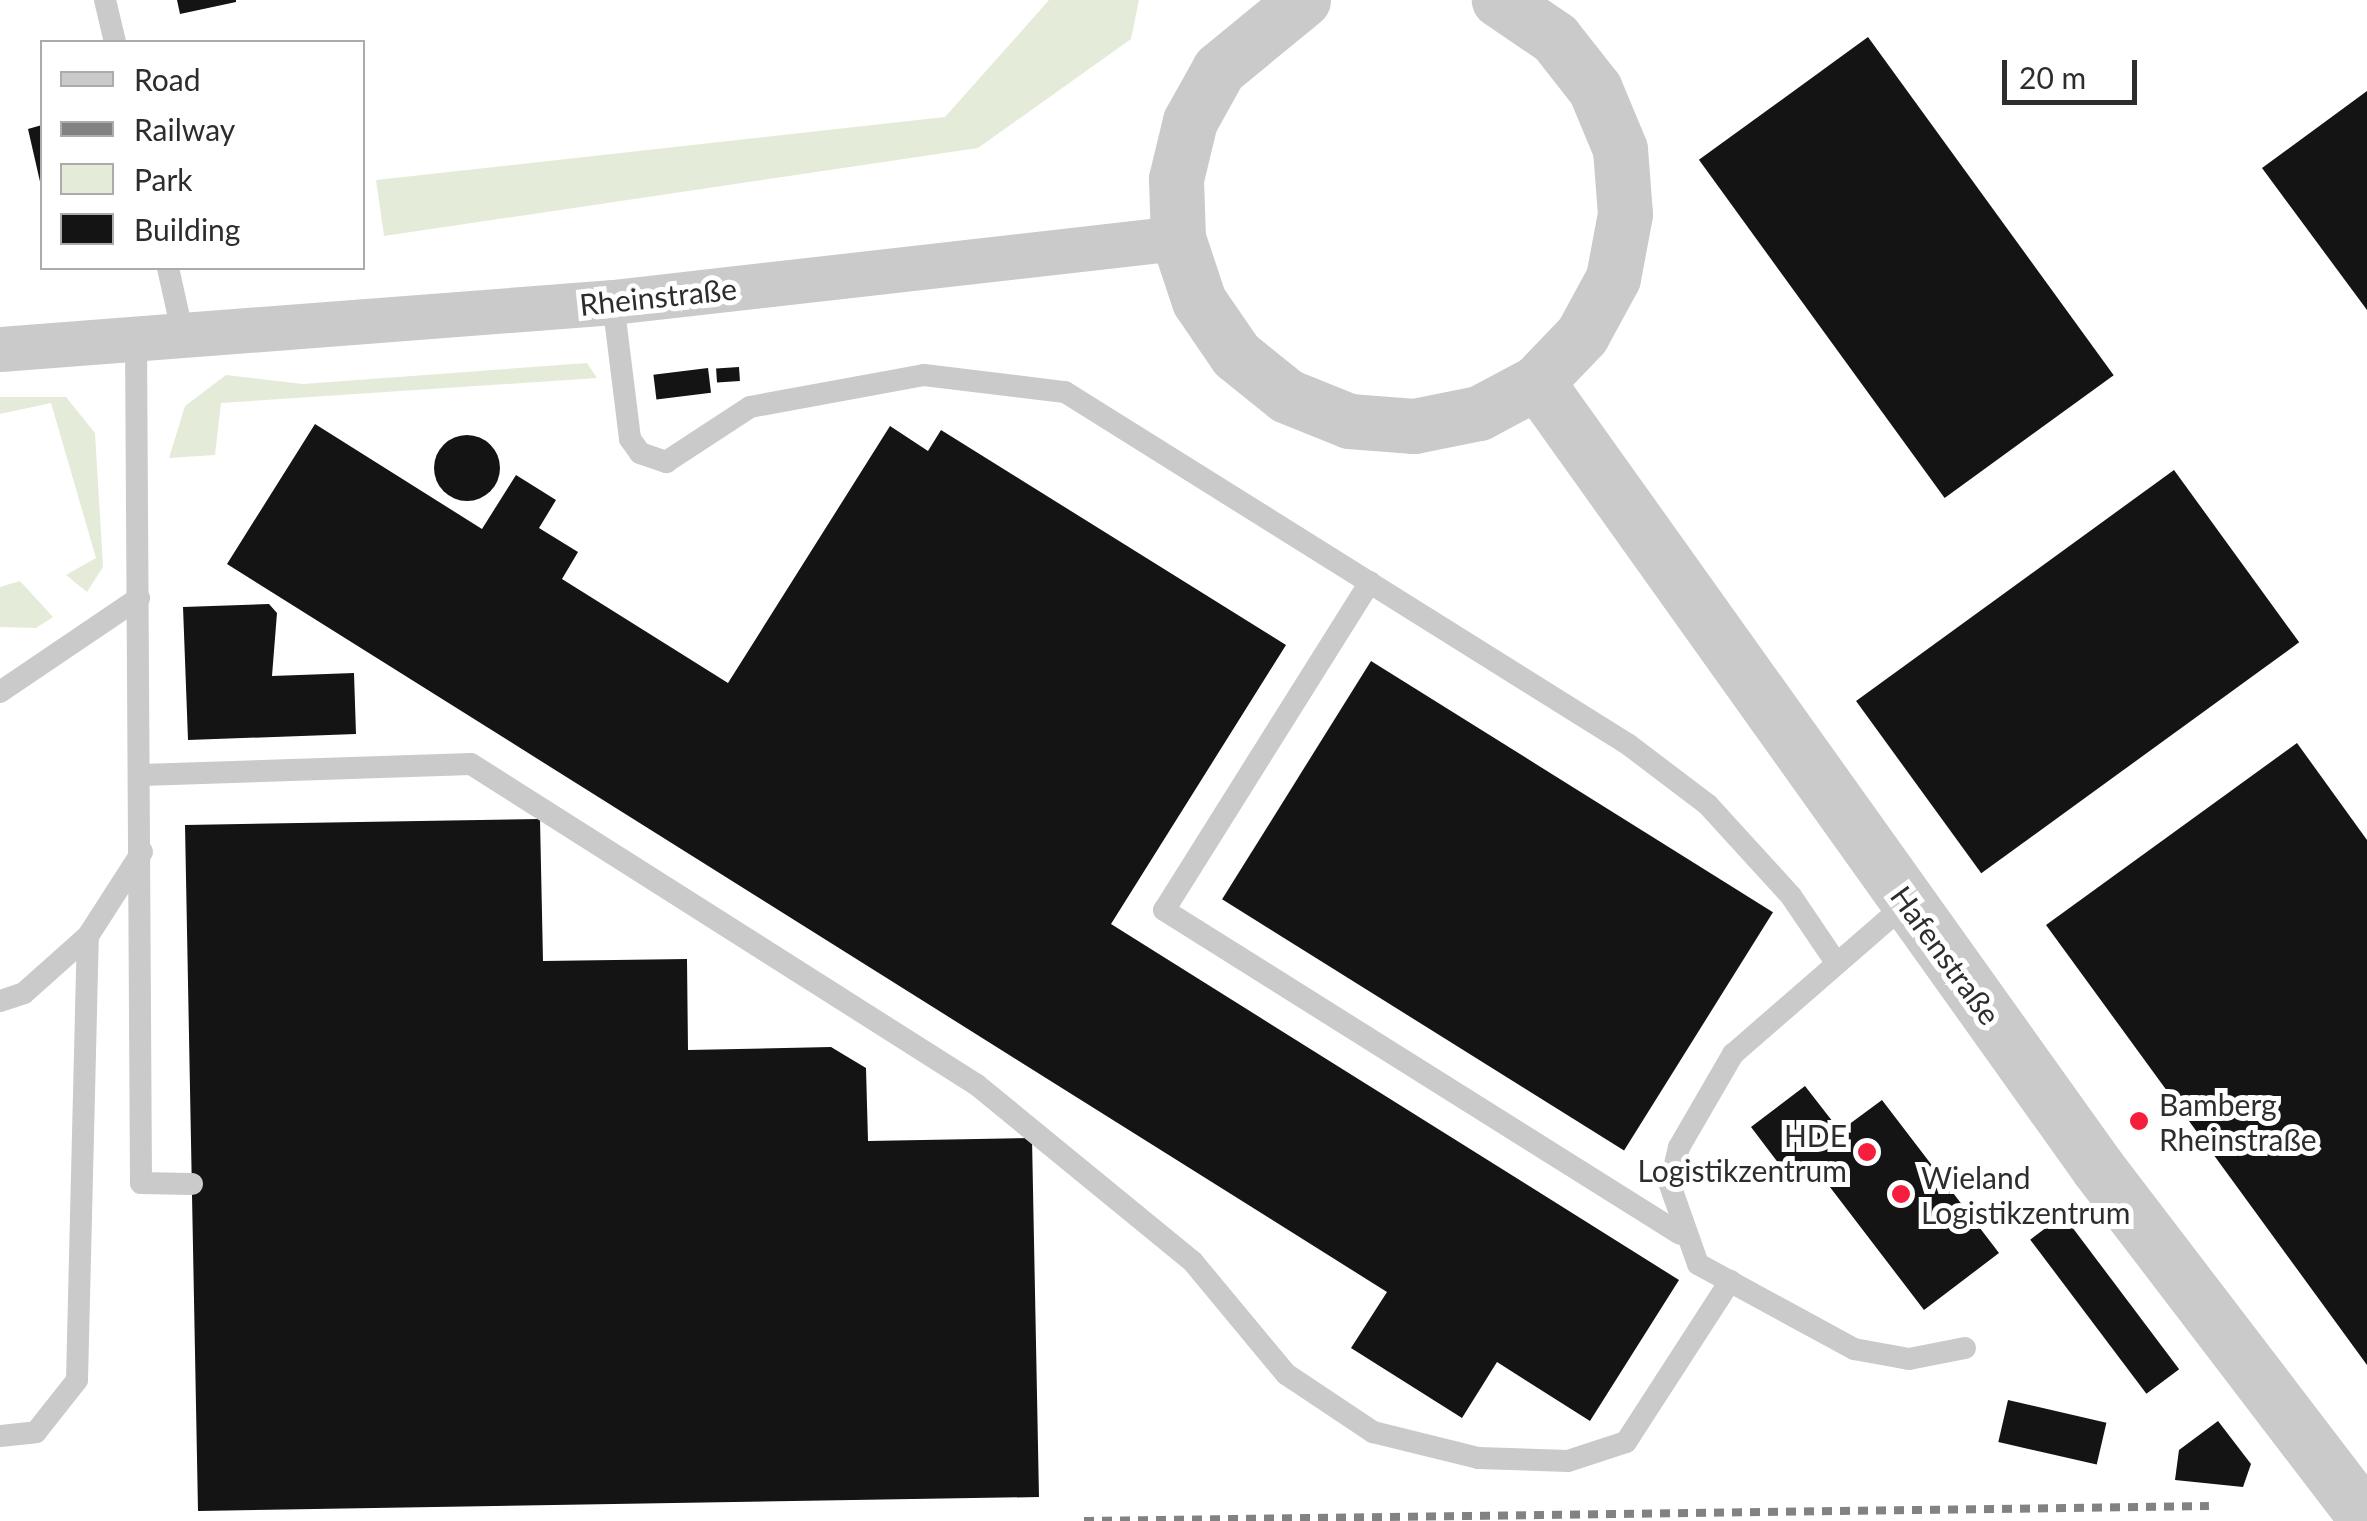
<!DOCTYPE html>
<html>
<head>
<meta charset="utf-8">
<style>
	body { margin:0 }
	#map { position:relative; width:2367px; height:1521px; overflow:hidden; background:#fff; font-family:Lato,sans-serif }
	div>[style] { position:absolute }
	.green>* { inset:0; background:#e4ecd9 }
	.building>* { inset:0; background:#141414; transform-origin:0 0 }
	.round { border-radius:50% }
	.service>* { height:22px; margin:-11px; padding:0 11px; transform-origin:11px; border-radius:11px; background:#cacaca }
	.minor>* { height:45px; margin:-22.5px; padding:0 22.5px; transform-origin:22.5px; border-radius:22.5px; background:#cacaca }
	.tertiary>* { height:55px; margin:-27.5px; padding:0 27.5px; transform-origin:27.5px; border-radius:27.5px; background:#cacaca }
	.rail>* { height:8px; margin-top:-4px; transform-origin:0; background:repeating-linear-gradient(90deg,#828282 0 10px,transparent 0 18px) }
	.dots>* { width:28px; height:28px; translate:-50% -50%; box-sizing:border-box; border:5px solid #fff; border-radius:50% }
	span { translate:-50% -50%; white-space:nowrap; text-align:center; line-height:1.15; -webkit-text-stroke:10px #fff; paint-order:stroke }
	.street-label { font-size:30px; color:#2d2d2d }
	.poi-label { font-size:30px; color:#2d2d2d }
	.left { translate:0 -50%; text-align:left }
	.right { translate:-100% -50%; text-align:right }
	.legend { position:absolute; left:40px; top:40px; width:325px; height:230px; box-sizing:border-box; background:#fff; border:2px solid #ababab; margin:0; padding:12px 18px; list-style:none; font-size:30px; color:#2d2d2d }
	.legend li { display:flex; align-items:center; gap:20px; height:50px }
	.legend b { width:50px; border:2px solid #ababab }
	.scale { position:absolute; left:2002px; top:60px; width:135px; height:45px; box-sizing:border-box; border:5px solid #2d2d2d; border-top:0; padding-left:12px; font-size:30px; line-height:35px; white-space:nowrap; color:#2d2d2d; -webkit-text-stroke:8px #fff; paint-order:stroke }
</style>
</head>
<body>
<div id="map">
	<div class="green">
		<div style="clip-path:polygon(1049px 0,1139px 0,1131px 39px,978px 148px,384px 236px,376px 180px,945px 117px)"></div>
		<div style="clip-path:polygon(587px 363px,597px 378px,221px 403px,215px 455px,169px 458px,185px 406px,226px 375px,303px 384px)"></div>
		<div style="clip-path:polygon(0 397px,66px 397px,95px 433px,103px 567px,87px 592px,66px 575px,96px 558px,51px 403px,0 414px)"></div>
		<div style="clip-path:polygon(20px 581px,53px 617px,36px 628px,0 627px,0 587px)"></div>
	</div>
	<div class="building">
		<div style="clip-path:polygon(177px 0,236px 0,236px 2px,180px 14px)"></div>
		<div style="left:1868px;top:37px;width:418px;height:209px;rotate:54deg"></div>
		<div style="clip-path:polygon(2367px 91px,2367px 310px,2262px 168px)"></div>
		<div style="clip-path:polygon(42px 125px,42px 185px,41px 186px,28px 129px)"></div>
		<div style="left:739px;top:367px;width:14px;height:23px;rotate:86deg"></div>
		<div style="left:708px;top:368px;width:25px;height:55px;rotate:83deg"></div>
		<div style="clip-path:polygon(315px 424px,482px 529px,516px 475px,556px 500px,539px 528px,578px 552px,562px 579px,728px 683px,890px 426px,928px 451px,941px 430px,1286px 645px,1111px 924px,1679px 1280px,1590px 1421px,1497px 1362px,1462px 1418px,1351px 1348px,1387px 1292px,227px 564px)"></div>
		<div class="round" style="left:434px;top:435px;width:66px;height:66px"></div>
		<div style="left:2174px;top:470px;width:213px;height:393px;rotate:54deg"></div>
		<div style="clip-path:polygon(269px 604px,277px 613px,272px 676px,354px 673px,356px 734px,188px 740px,183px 607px)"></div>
		<div style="left:1371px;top:661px;width:474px;height:281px;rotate:32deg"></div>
		<div style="clip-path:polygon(2297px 743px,2367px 840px,2367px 1365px,2046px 925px)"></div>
		<div style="clip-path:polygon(540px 819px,543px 961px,687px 959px,688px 1050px,831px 1047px,866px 1068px,868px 1141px,1032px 1138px,1039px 1497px,198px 1511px,185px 825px)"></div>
		<div style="clip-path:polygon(1805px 1086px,1840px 1131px,1882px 1100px,1999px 1253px,1924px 1310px,1810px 1161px,1789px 1177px,1751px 1127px)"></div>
		<div style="left:2063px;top:1215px;width:193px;height:41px;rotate:53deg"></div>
		<div style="left:2008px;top:1400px;width:101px;height:43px;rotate:13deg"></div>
		<div style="clip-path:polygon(2218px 1421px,2251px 1464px,2243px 1487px,2175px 1480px,2179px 1450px)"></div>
	</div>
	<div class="service">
		<div style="left:105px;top:0;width:43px;rotate:76.6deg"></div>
		<div style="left:168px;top:268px;width:69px;rotate:77.4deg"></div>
		<div style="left:613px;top:302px;width:138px;rotate:82.9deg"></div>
		<div style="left:630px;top:439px;width:17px;rotate:54deg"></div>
		<div style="left:640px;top:453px;width:28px;rotate:19deg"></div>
		<div style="left:666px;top:462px;width:100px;rotate:-33.2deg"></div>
		<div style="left:750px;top:407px;width:177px;rotate:-10.4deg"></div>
		<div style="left:924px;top:375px;width:142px;rotate:6.9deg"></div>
		<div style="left:1065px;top:392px;width:665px;rotate:32.04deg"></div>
		<div style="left:1629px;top:745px;width:99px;rotate:37.2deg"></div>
		<div style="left:1708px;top:805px;width:123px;rotate:47.6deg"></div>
		<div style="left:1791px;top:896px;width:78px;rotate:55.9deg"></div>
		<div style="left:136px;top:340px;width:843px;rotate:89.66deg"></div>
		<div style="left:141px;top:1183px;width:51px;rotate:1.1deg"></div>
		<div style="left:1370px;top:582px;width:387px;rotate:122.1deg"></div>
		<div style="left:1164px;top:910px;width:609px;rotate:32.12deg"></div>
		<div style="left:0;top:692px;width:168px;rotate:-34.1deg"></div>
		<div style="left:142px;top:775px;width:329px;rotate:-1.9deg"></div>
		<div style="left:471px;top:764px;width:599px;rotate:32.39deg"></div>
		<div style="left:977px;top:1085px;width:279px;rotate:39.3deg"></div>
		<div style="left:1193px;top:1262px;width:146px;rotate:50.3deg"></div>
		<div style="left:1286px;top:1374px;width:105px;rotate:33.7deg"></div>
		<div style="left:1373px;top:1432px;width:108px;rotate:13.9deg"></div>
		<div style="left:1478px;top:1458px;width:90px;rotate:1.9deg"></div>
		<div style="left:1568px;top:1461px;width:61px;rotate:-18.1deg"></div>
		<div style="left:1626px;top:1442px;width:192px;rotate:-57.1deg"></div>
		<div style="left:1908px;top:902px;width:232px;rotate:139deg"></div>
		<div style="left:1733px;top:1054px;width:108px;rotate:120.1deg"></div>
		<div style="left:1679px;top:1147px;width:39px;rotate:103deg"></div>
		<div style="left:1670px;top:1185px;width:84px;rotate:70.5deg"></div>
		<div style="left:1698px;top:1264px;width:178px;rotate:28.6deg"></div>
		<div style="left:1854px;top:1349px;width:56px;rotate:10.3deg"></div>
		<div style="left:1909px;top:1359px;width:57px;rotate:-11.1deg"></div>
		<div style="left:0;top:1001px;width:25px;rotate:-18deg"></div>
		<div style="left:24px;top:993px;width:86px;rotate:-41.7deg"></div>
		<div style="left:88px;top:936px;width:100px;rotate:-57.3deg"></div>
		<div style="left:0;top:1436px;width:36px;rotate:-6deg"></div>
		<div style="left:36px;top:1432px;width:66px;rotate:-51.7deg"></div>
		<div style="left:77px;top:1380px;width:444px;rotate:-88.6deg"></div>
	</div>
	<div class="minor">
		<div style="left:0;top:349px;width:615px;rotate:-4.38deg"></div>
		<div style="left:613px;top:302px;width:569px;rotate:-6.46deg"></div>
	</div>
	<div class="tertiary">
		<div style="left:1303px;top:0;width:109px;rotate:140.6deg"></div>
		<div style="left:1219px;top:69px;width:60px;rotate:119.1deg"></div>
		<div style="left:1190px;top:121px;width:60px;rotate:103.6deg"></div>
		<div style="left:1176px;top:179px;width:59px;rotate:88.1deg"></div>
		<div style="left:1178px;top:238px;width:66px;rotate:71.6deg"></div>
		<div style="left:1199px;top:301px;width:65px;rotate:55.6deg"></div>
		<div style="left:1236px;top:355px;width:65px;rotate:38.8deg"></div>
		<div style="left:1287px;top:396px;width:67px;rotate:22deg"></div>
		<div style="left:1349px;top:421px;width:65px;rotate:4.4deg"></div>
		<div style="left:1414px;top:426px;width:66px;rotate:-11.3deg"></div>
		<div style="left:1479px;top:413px;width:66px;rotate:-28.1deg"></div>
		<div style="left:1537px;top:382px;width:65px;rotate:-46.2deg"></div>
		<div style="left:1582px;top:335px;width:65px;rotate:-61.5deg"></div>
		<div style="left:1613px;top:278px;width:65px;rotate:-79.4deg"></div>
		<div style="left:1625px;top:214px;width:65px;rotate:-94.4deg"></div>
		<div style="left:1620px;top:149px;width:65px;rotate:-112.6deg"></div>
		<div style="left:1595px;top:89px;width:65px;rotate:-128.1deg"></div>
		<div style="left:1555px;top:38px;width:68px;rotate:-145.8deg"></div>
		<div style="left:1537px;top:382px;width:966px;rotate:54.48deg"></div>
		<div style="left:2098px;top:1168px;width:443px;rotate:52.6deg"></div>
	</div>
	<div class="rail">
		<div style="left:1084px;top:1521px;width:1125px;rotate:-0.76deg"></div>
	</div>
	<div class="dots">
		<div style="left:2139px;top:1121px;background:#f51e3d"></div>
		<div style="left:1867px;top:1152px;background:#f51e3d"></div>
		<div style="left:1901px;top:1194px;background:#f51e3d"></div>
	</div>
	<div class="street-label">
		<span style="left:658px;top:296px;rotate:-6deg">Rheinstraße</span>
		<span style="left:1946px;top:955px;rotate:54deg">Hafenstraße</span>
	</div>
	<div class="poi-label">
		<span class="left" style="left:2159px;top:1121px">Bamberg<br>Rheinstraße</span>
		<span class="right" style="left:1847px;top:1152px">HDE<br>Logistikzentrum</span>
		<span class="left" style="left:1921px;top:1194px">Wieland<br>Logistikzentrum</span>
	</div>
	<ul class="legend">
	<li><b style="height:12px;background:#cacaca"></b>Road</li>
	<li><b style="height:12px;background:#828282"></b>Railway</li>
	<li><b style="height:28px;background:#e4ecd9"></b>Park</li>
	<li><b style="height:28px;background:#141414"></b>Building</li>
	</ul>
	<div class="scale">20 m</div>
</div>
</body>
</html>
